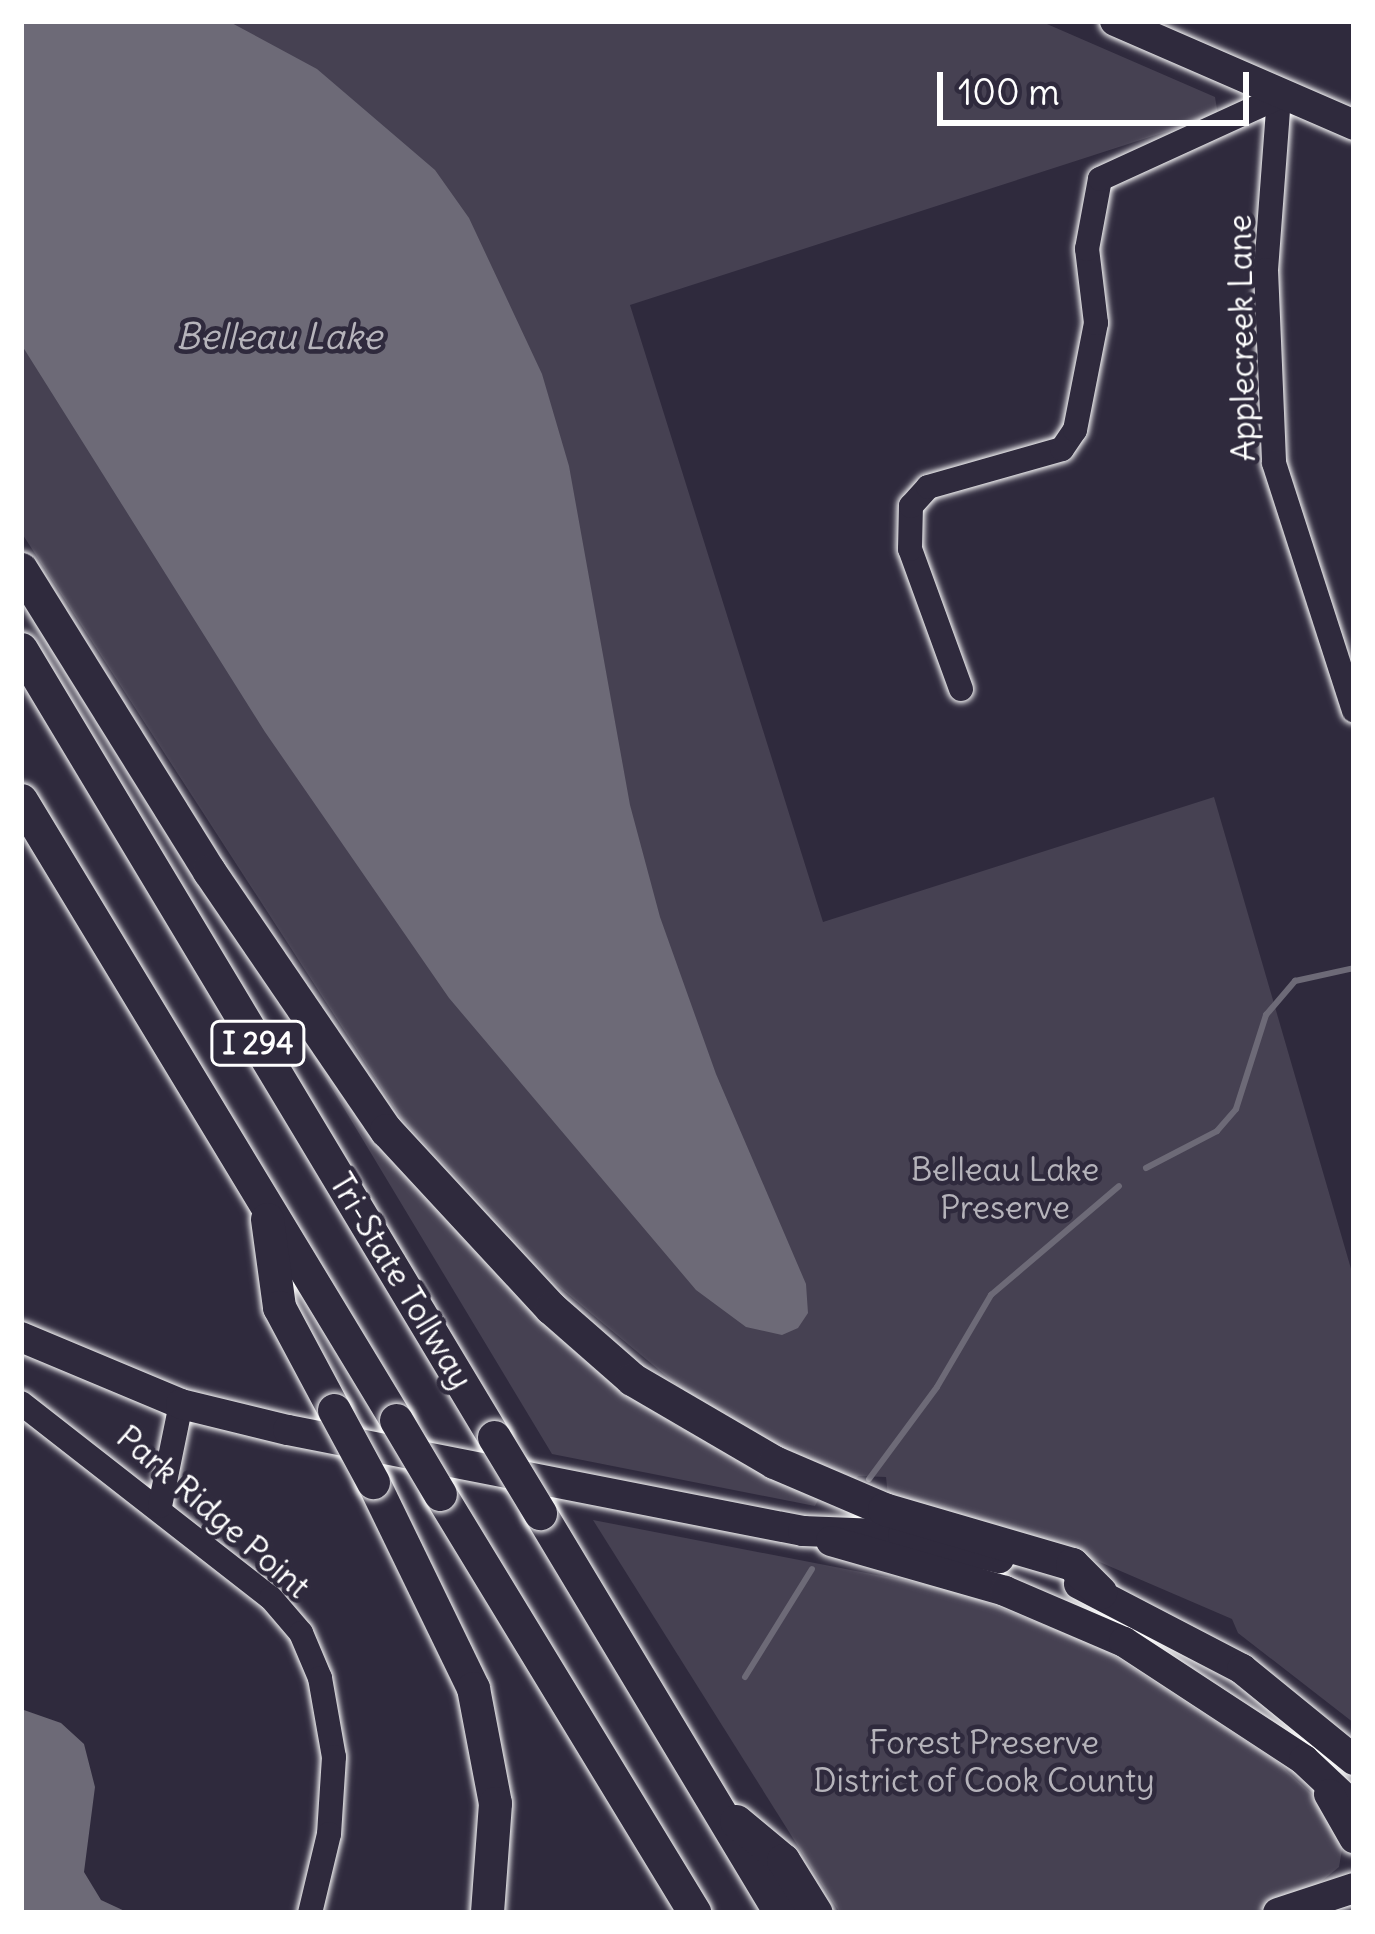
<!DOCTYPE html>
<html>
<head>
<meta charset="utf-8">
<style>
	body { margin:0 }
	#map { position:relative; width:1375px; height:1934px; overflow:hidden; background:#2f2a3d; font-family:Delius,sans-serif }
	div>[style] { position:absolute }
	.green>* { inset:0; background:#464152 }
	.water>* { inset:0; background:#6d6a77 }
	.stream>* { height:6px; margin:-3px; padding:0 3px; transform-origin:3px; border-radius:3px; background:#6d6a77 }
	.roads { filter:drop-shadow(0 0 3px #fff) drop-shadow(0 0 3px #fff) }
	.minor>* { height:24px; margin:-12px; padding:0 12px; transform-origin:12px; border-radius:12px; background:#2f2a3d }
	.major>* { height:30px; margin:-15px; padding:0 15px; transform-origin:15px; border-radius:15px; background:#2f2a3d }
	.highway>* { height:33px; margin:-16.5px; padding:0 16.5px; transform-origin:16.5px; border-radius:16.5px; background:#2f2a3d }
	.bridges { filter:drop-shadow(0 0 3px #fff) drop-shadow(0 0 3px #fff) }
	.highway-bridge>* { height:33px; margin:-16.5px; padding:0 16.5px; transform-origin:16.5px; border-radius:16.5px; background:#2f2a3d }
	span { translate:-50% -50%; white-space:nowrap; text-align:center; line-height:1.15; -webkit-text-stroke:9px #2f2a3d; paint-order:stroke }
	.shield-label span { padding:3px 9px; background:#2f2a3d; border:3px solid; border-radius:9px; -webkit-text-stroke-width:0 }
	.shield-label { font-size:30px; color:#fff; font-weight:700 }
	.street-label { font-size:33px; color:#fff }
	.park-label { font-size:33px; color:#b5b3ba }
	.water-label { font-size:36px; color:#b6b4bb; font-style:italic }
	.frame { position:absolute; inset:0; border:24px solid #fff; pointer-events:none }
	.scale { position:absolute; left:937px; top:72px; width:312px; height:54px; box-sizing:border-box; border:6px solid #fff; border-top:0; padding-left:15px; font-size:36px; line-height:42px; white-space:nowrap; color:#fff; -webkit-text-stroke:9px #2f2a3d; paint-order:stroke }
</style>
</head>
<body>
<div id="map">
	<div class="green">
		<div style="clip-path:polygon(21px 21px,1040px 21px,1215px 97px,1218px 115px,630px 305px,823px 922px,1214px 797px,1354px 1279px,1354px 1723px,1238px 1633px,1232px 1619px,1060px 1545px,888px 1496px,886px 1477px,858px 1476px,851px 1486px,695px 1400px,557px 1285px,401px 1118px,21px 532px)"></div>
		<div style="clip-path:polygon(289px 1017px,354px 1110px,504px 1282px,675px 1425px,819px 1498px,815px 1506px,552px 1454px)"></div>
		<div style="clip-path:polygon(593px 1520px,954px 1590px,1100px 1647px,1276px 1761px,1328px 1809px,1344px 1838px,1339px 1867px,1306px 1894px,1250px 1913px,840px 1913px)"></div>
	</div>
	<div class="water">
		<div style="clip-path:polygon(21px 21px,228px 21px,317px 69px,435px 170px,469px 218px,542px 374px,569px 466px,630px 805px,660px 917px,716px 1074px,806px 1284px,808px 1313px,798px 1328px,782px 1335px,746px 1327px,696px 1290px,449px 998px,265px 732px,21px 344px)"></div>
		<div style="clip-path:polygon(21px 1709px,61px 1723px,84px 1744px,95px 1787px,84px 1872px,101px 1900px,129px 1913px,21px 1913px)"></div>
	</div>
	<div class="stream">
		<div style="left:1146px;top:1168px;width:80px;rotate:-27.5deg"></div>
		<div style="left:1217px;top:1131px;width:29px;rotate:-49deg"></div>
		<div style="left:1236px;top:1109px;width:99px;rotate:-72.3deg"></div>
		<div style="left:1266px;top:1015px;width:45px;rotate:-49.5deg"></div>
		<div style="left:1295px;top:981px;width:60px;rotate:-12.4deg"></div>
		<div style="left:869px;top:1479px;width:114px;rotate:-53.5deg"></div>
		<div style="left:937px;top:1387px;width:107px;rotate:-59.6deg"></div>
		<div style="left:991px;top:1295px;width:168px;rotate:-40.4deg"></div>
		<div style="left:745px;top:1677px;width:127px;rotate:-58.2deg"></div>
	</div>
	<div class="roads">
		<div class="minor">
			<div style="left:1279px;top:97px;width:173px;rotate:94.3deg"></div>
			<div style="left:1266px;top:270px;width:193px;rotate:87.6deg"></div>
			<div style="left:1274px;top:463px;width:260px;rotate:72.1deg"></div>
			<div style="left:961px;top:689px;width:149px;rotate:-110deg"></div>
			<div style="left:910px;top:549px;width:43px;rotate:-88.7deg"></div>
			<div style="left:911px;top:506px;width:25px;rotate:-48deg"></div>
			<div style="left:928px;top:487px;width:139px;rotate:-15.8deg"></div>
			<div style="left:1062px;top:449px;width:23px;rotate:-56deg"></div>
			<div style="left:1075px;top:430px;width:109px;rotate:-78.9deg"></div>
			<div style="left:1096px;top:323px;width:75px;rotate:-96.9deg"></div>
			<div style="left:1087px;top:249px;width:71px;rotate:-79.5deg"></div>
			<div style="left:1100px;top:179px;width:197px;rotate:-24.6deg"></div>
			<div style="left:21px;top:1403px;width:317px;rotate:38deg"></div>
			<div style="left:271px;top:1598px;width:46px;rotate:49.4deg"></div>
			<div style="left:301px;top:1633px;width:49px;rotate:67.1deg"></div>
			<div style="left:320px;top:1678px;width:80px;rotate:80deg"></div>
			<div style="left:334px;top:1757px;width:77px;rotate:93.7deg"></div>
			<div style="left:329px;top:1834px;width:81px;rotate:103.5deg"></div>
			<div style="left:160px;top:1506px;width:104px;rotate:-78.4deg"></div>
		</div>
		<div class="major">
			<div style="left:1115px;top:21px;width:261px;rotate:23.5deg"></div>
			<div style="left:21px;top:1337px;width:173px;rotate:22.7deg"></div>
			<div style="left:181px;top:1404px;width:110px;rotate:13.7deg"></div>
			<div style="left:288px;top:1430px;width:525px;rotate:11.1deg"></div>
			<div style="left:803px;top:1531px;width:100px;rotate:2.3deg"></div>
			<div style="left:903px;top:1535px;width:99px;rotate:13.5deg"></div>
			<div style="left:831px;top:1541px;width:181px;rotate:16deg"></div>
			<div style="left:1005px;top:1591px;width:129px;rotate:23.2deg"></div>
			<div style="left:1124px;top:1642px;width:215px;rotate:33.2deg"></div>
			<div style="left:1304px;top:1760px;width:69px;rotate:43.2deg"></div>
			<div style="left:1079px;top:1584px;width:184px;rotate:27.5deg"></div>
			<div style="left:1242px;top:1669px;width:144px;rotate:39.1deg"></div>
			<div style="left:1329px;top:1794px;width:51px;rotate:60.4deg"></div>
			<div style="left:1278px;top:1913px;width:80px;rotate:-18.2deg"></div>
		</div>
		<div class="highway">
			<div style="left:21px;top:569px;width:356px;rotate:58.1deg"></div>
			<div style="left:209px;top:871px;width:314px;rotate:55.7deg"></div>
			<div style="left:386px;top:1130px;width:243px;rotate:47.2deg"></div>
			<div style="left:551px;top:1308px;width:108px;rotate:41.2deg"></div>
			<div style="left:632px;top:1379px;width:164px;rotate:30.3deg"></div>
			<div style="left:774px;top:1462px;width:120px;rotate:23.1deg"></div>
			<div style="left:884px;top:1509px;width:196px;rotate:16.3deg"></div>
			<div style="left:1072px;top:1564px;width:40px;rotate:45deg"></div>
			<div style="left:21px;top:649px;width:919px;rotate:59.03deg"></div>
			<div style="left:21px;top:800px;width:725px;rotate:58.83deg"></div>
			<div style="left:267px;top:1219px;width:89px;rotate:82.2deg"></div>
			<div style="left:279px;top:1307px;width:117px;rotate:61.9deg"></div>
			<div style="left:373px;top:1482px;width:229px;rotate:64.1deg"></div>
			<div style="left:473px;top:1688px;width:117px;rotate:79.2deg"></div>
			<div style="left:495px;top:1803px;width:110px;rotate:94.2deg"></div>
			<div style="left:440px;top:1494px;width:490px;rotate:58.7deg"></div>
			<div style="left:540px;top:1513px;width:466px;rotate:59deg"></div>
			<div style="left:736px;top:1821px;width:61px;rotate:39.7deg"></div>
			<div style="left:783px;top:1860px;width:62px;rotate:58.1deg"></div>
		</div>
	</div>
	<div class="bridges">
		<div class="highway-bridge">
			<div style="left:334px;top:1410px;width:82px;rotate:61.6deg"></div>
			<div style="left:396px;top:1420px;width:86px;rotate:59.3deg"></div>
			<div style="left:494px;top:1437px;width:89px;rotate:58.8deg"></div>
		</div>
	</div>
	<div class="shield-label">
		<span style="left:258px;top:1043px">I 294</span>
	</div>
	<div class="street-label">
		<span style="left:1242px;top:338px;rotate:-91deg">Applecreek Lane</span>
		<span style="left:401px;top:1281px;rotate:59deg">Tri-State Tollway</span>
		<span style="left:213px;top:1512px;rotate:41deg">Park Ridge Point</span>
	</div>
	<div class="park-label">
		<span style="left:1005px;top:1189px">Belleau Lake<br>Preserve</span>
		<span style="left:984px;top:1762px">Forest Preserve<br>District of Cook County</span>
	</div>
	<div class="water-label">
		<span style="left:279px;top:337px">Belleau Lake</span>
	</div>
	<div class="frame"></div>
	<div class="scale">100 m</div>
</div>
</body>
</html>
